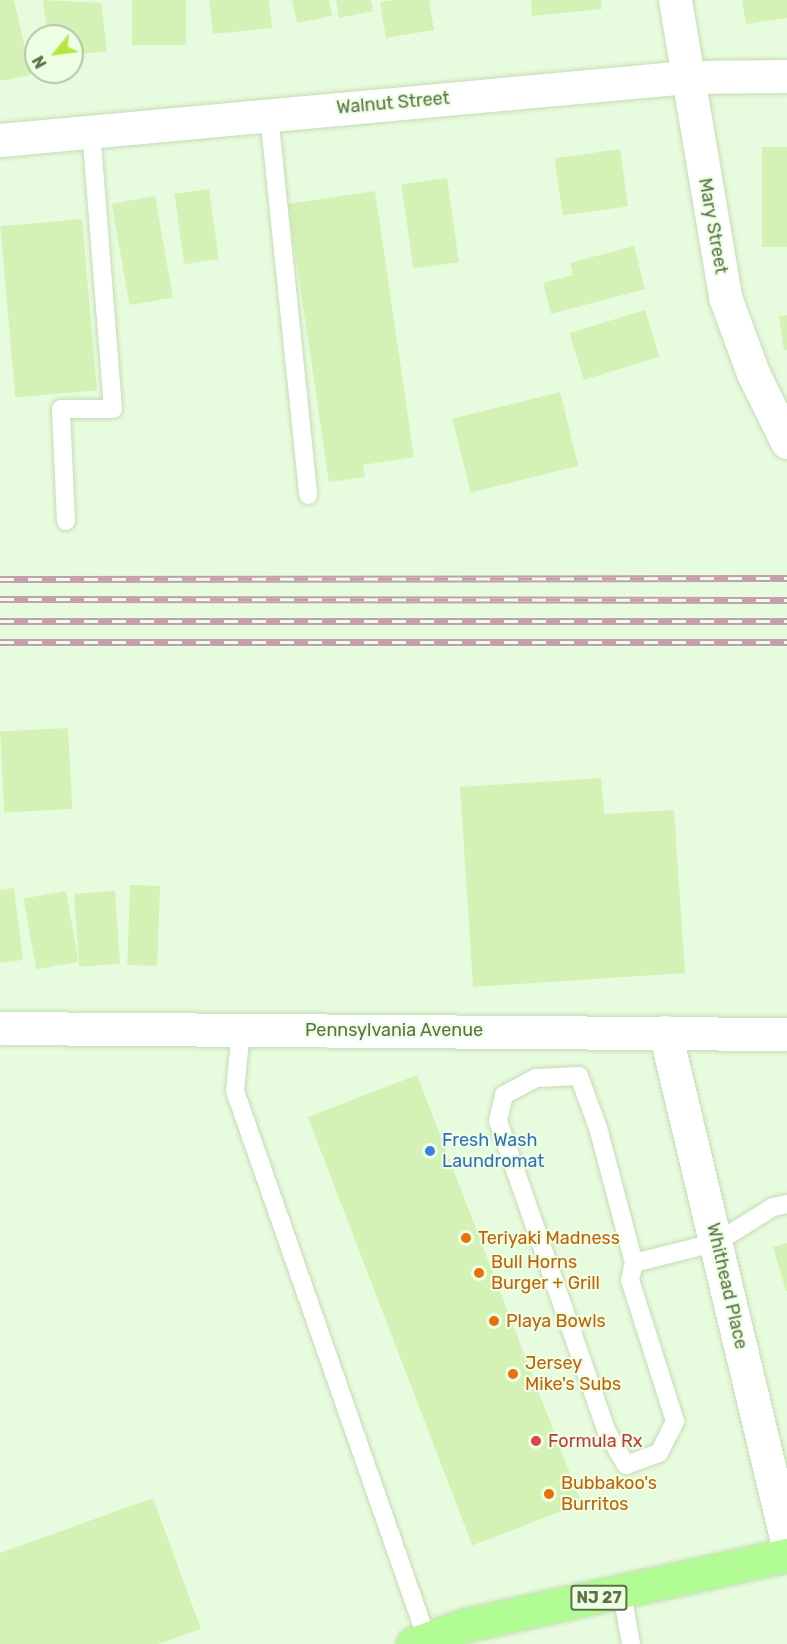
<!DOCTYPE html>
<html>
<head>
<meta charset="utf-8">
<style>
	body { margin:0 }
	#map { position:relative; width:787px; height:1644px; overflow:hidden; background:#e7fcde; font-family:Rubik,sans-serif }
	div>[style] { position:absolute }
	.building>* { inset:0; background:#d4f2b5; transform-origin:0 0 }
	.roads { filter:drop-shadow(0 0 2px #c5dbb5) drop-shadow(0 0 2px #c5dbb5) }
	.service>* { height:18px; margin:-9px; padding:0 9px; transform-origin:9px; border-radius:9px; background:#fff }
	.minor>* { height:33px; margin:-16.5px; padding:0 16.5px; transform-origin:16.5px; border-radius:16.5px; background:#fff }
	.primary>* { height:33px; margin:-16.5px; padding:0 16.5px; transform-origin:16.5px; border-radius:16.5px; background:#b1fc95 }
	.rail>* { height:7px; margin-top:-3.5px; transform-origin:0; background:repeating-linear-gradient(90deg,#ecffe4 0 14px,#c49eac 0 28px); box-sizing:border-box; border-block:2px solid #c49eac }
	.dots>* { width:16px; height:16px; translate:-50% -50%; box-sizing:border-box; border:3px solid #ecffe4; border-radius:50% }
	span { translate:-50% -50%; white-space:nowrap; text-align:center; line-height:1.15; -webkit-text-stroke:4.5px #ecffe4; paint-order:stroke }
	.shield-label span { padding:2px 4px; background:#ecffe4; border:2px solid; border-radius:4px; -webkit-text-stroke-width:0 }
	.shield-label { font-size:16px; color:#5e7146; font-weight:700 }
	.street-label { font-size:18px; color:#5e7146 }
	.shop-label { font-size:18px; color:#366cbe }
	.left { translate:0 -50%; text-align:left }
	.food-label { font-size:18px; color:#c56008 }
	.health-label { font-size:18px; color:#be3a42 }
	.north { position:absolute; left:24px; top:24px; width:60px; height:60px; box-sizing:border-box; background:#ecffe4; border:2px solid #b3c6a5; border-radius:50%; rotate:241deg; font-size:16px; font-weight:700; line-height:24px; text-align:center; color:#5e7146 }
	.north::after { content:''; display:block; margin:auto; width:21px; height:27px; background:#b3e841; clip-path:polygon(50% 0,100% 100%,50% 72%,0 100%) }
</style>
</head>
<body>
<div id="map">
	<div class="building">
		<div style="clip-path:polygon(0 0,14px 0,31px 75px,0 81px)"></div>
		<div style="clip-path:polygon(43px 0,101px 3px,107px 51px,72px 55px,72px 36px,48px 36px)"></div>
		<div style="left:132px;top:0;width:54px;height:45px"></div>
		<div style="clip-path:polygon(209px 0,269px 0,272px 28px,213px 34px)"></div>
		<div style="clip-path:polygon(292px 0,329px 0,332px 16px,297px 23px)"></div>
		<div style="clip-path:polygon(336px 0,371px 0,373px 11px,339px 18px)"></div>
		<div style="clip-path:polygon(395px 0,429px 0,434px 30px,386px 38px,380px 2px)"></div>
		<div style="clip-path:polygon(531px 0,601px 0,602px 9px,532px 16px)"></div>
		<div style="clip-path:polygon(742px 0,787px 0,787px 18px,746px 24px)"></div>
		<div style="left:787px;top:147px;width:100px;height:25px;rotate:90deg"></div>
		<div style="left:620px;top:149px;width:58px;height:66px;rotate:82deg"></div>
		<div style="left:447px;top:178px;width:85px;height:46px;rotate:82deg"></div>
		<div style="left:209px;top:189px;width:71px;height:35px;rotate:82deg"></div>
		<div style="clip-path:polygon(375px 191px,414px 457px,363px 465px,365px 477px,329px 482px,288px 204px)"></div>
		<div style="left:155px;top:196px;width:103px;height:44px;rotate:80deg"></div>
		<div style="left:82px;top:219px;width:172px;height:82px;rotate:85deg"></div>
		<div style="clip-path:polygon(634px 246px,645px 289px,551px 314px,543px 283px,573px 275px,570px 263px)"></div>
		<div style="left:645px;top:310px;width:49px;height:79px;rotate:73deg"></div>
		<div style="clip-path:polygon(787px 315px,787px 350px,784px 351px,779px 316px)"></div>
		<div style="left:560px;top:392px;width:76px;height:111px;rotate:76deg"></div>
		<div style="left:68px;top:728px;width:81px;height:68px;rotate:87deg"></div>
		<div style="clip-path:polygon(601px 778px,604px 814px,674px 810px,685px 973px,473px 987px,460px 787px)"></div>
		<div style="left:130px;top:885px;width:30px;height:80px;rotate:2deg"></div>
		<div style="clip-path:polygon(14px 888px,23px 960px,0 963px,0 890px)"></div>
		<div style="left:66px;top:891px;width:72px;height:43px;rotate:80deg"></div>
		<div style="left:115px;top:891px;width:73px;height:41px;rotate:86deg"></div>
		<div style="left:417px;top:1075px;width:459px;height:117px;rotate:69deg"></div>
		<div style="clip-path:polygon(787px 1243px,787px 1291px,786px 1291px,773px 1247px)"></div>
		<div style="clip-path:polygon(153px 1498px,201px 1629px,158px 1644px,0 1644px,0 1553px)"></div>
	</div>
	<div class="roads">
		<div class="service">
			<div style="left:269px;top:115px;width:382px;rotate:84.1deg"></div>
			<div style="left:66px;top:521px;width:112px;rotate:-92.6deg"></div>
			<div style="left:61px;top:409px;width:52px"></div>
			<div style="left:113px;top:409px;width:278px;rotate:-94.5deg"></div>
			<div style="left:241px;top:1030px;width:61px;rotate:95.6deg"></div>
			<div style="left:235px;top:1091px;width:581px;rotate:70.69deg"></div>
			<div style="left:634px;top:1263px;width:140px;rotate:-104.9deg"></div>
			<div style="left:598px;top:1128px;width:55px;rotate:-110.1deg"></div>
			<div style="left:579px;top:1076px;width:43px;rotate:177.3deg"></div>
			<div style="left:536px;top:1078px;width:36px;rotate:152deg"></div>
			<div style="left:504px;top:1095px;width:27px;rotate:103deg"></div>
			<div style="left:498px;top:1121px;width:330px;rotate:70.7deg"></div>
			<div style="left:607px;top:1432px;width:38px;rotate:60deg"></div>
			<div style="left:626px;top:1465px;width:35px;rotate:-20deg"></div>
			<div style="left:659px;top:1453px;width:36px;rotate:-63deg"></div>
			<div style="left:675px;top:1421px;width:148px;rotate:-107.7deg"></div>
			<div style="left:630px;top:1280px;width:17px;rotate:-77deg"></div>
			<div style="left:634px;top:1263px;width:86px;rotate:-14.2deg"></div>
			<div style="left:717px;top:1242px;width:66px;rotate:-32deg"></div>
			<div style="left:773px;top:1207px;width:14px;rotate:-12deg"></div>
			<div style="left:622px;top:1593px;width:52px;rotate:80deg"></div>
		</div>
		<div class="minor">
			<div style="left:675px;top:0;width:301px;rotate:80.4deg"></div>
			<div style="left:725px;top:297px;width:81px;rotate:69.8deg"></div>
			<div style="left:753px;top:373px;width:77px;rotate:63.8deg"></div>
			<div style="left:0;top:140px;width:690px;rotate:-5.24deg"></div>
			<div style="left:687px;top:77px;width:100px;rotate:-0.6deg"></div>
			<div style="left:0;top:1028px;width:787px;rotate:0.44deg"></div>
			<div style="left:665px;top:1032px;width:524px;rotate:76.55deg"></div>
		</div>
		<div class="primary">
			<div style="left:413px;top:1644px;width:56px;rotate:-19.7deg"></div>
			<div style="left:466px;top:1625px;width:329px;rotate:-12.3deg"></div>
		</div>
	</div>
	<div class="rail">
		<div style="left:0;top:579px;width:787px;rotate:-0.07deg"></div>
		<div style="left:0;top:599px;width:787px;rotate:0.07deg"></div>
		<div style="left:0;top:621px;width:787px"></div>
		<div style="left:0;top:642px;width:787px"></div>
	</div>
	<div class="dots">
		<div style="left:430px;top:1151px;background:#3f7fe0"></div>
		<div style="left:466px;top:1238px;background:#e8710a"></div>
		<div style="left:479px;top:1273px;background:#e8710a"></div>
		<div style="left:494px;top:1321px;background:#e8710a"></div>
		<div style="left:513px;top:1374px;background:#e8710a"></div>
		<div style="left:536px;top:1441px;background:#e0444e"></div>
		<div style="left:549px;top:1494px;background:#e8710a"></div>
	</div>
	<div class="shield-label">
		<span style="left:599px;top:1598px">NJ 27</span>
	</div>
	<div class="street-label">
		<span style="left:393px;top:103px;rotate:-5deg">Walnut Street</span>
		<span style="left:713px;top:226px;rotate:80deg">Mary Street</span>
		<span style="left:394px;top:1030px">Pennsylvania Avenue</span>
		<span style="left:727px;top:1286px;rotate:77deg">Whithead Place</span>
	</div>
	<div class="shop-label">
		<span class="left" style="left:442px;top:1151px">Fresh Wash<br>Laundromat</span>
	</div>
	<div class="food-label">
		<span class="left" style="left:478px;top:1238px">Teriyaki Madness</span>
		<span class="left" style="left:491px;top:1273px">Bull Horns<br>Burger + Grill</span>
		<span class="left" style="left:506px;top:1321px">Playa Bowls</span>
		<span class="left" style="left:525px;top:1374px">Jersey<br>Mike's Subs</span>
		<span class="left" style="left:561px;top:1494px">Bubbakoo's<br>Burritos</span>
	</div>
	<div class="health-label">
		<span class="left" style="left:548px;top:1441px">Formula Rx</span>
	</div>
	<div class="north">N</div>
</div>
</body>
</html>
